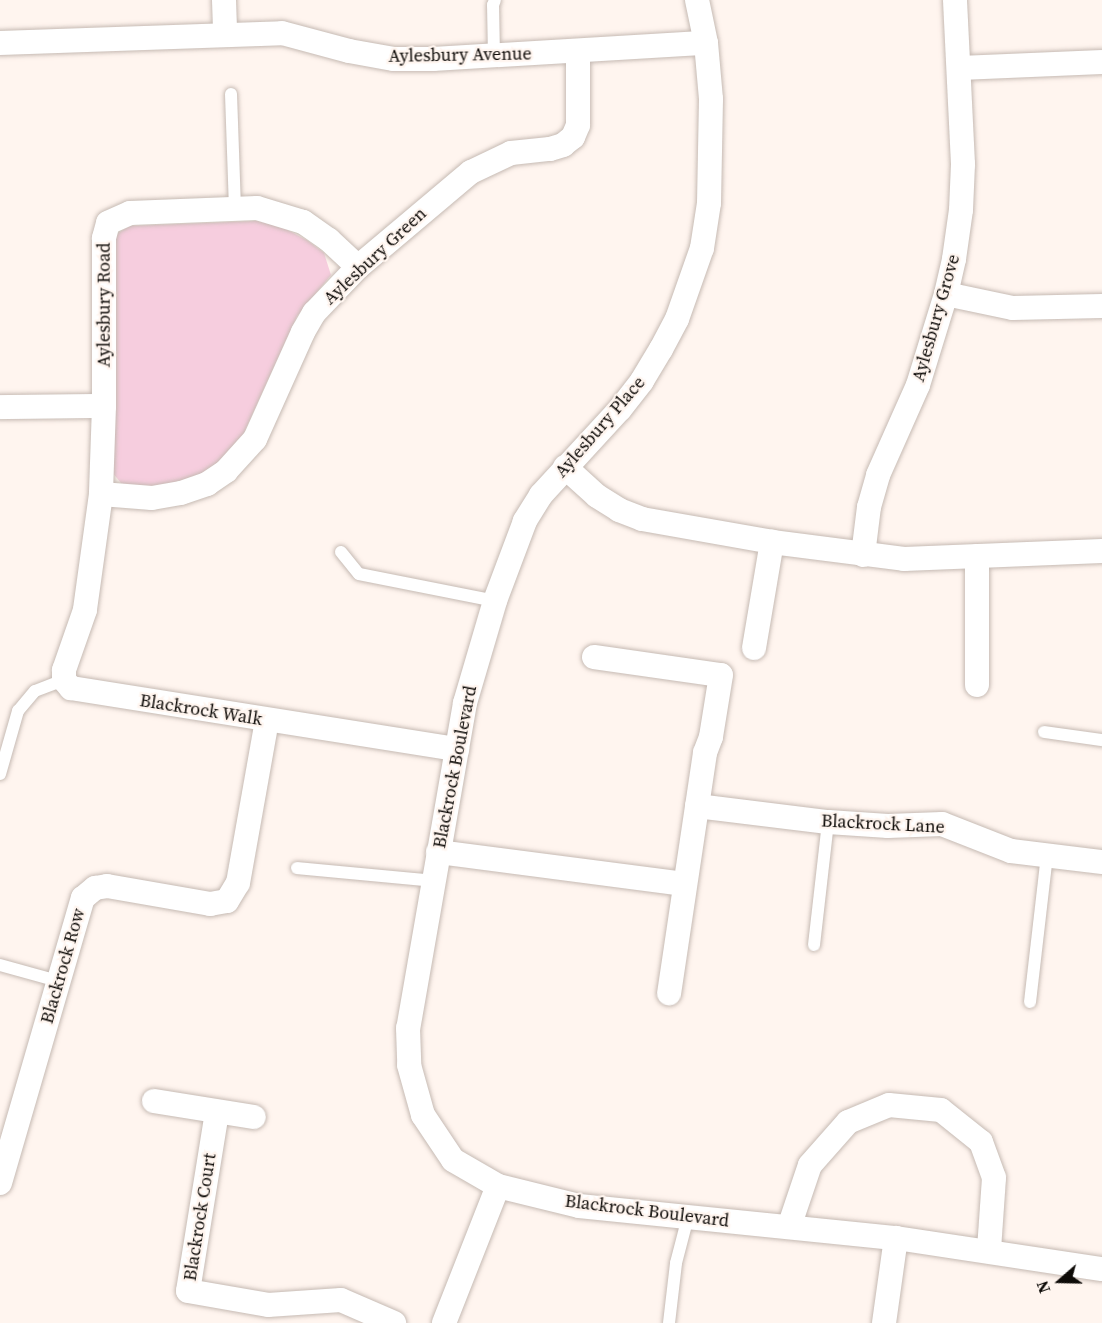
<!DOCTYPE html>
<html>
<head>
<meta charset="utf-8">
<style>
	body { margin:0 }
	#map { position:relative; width:1102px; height:1323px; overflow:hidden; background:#fff5ef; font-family:"Source Serif 4",serif }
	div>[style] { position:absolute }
	.green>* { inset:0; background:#f6cdde }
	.roads { filter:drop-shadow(0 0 2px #c6bab3) drop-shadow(0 0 2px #c6bab3) }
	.lane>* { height:12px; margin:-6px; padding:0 6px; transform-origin:6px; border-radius:6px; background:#fff }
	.street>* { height:24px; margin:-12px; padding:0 12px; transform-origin:12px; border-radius:12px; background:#fff }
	span { translate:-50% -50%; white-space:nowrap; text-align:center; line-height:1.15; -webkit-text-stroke:4.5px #fff5ef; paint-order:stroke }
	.street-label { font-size:18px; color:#0e0b08 }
	.north { position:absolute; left:1030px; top:1251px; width:60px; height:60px; -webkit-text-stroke:4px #fff5ef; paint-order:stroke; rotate:250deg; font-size:16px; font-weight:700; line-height:24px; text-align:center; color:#0e0b08 }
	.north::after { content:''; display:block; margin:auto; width:21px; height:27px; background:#0e0b08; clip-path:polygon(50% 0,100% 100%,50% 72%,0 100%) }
</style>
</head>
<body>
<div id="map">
	<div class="green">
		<div style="clip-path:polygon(257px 221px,284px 228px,308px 241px,324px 253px,331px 275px,297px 316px,242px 437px,225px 459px,201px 474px,164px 487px,134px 489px,121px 483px,112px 472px,109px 247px,117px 234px,129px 226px)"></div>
	</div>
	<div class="roads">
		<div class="lane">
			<div style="left:494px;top:56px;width:51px;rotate:-91.1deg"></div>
			<div style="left:493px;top:5px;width:5px;rotate:-68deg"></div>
			<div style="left:231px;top:94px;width:113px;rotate:88deg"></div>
			<div style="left:341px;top:552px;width:28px;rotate:51deg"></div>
			<div style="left:359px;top:574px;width:139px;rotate:11.2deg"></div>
			<div style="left:1044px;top:732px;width:59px;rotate:7.9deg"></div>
			<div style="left:0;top:774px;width:66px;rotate:-74.1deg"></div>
			<div style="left:18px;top:711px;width:26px;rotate:-50deg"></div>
			<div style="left:35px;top:691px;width:31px;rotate:-21deg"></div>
			<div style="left:297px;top:868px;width:138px;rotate:5.4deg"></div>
			<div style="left:814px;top:945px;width:124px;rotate:-83.5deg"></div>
			<div style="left:0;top:965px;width:60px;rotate:15.4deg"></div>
			<div style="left:1030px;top:1002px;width:147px;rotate:-83.4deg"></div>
			<div style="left:669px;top:1323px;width:60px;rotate:-83.3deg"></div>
			<div style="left:676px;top:1263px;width:48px;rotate:-75.4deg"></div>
		</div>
		<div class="street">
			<div style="left:224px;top:0;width:33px;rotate:88deg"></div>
			<div style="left:697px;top:0;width:44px;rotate:78.2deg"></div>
			<div style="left:706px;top:43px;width:56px;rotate:84.9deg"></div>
			<div style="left:711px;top:99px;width:104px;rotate:91.1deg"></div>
			<div style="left:709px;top:203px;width:46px;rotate:98.8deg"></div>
			<div style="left:702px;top:248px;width:75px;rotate:109.4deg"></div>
			<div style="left:677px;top:319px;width:34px;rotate:118deg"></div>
			<div style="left:661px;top:349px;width:37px;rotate:121deg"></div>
			<div style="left:642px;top:381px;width:36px;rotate:128deg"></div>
			<div style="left:620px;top:409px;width:117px;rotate:132.6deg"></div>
			<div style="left:541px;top:495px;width:31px;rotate:122deg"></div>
			<div style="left:525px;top:521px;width:85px;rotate:110.6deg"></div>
			<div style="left:495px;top:601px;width:106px;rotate:106.4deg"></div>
			<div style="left:465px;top:703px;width:330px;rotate:99.9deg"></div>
			<div style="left:408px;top:1028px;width:37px;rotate:88deg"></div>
			<div style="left:409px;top:1065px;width:52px;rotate:74.4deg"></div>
			<div style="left:423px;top:1115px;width:54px;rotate:56.3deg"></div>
			<div style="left:453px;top:1160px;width:52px;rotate:30deg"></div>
			<div style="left:498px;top:1186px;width:83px;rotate:13.9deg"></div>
			<div style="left:579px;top:1206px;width:319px;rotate:5.8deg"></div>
			<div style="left:896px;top:1238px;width:208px;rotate:8.6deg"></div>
			<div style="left:0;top:43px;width:282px;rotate:-2deg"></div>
			<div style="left:282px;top:33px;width:69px;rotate:15deg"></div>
			<div style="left:349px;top:51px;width:46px;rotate:10.1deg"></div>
			<div style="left:394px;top:59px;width:39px"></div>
			<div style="left:433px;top:59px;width:273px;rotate:-3.4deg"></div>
			<div style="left:960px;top:68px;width:142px;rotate:-2.4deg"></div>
			<div style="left:358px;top:267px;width:40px;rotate:-137deg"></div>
			<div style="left:329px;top:240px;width:32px;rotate:-145deg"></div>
			<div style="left:303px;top:222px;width:48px;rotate:-163.1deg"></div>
			<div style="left:257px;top:208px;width:127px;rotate:177.7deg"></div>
			<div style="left:130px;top:213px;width:24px;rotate:156deg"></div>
			<div style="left:108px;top:223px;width:16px;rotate:105deg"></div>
			<div style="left:104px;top:238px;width:168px;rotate:90deg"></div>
			<div style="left:104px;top:406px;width:88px;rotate:92deg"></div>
			<div style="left:101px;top:494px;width:117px;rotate:97.9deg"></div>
			<div style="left:85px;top:610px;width:64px;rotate:109.3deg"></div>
			<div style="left:64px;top:670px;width:10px;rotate:90deg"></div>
			<div style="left:64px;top:680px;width:11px;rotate:49deg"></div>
			<div style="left:71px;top:688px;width:391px;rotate:9deg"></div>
			<div style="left:946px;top:294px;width:68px;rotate:11.8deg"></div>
			<div style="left:1013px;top:308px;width:89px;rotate:-1.3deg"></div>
			<div style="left:0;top:407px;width:104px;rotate:-0.6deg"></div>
			<div style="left:565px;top:467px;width:43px;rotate:42.2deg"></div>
			<div style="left:597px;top:496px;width:26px;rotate:32deg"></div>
			<div style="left:619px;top:510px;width:25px;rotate:21deg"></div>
			<div style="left:642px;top:519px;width:132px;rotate:10deg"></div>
			<div style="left:772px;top:542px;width:133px;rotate:7.3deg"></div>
			<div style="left:904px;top:559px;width:198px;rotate:-2.3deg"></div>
			<div style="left:101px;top:494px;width:51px;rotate:4.5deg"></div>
			<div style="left:152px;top:498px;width:29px;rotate:-10deg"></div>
			<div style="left:181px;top:493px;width:28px;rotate:-19deg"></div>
			<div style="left:207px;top:484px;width:23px;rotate:-34deg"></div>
			<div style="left:226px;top:471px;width:43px;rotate:-47.8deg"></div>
			<div style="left:255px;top:439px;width:117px;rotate:-65.8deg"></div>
			<div style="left:303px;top:332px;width:22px;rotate:-60deg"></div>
			<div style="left:314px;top:313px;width:64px;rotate:-46.3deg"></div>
			<div style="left:358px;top:267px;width:148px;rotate:-40.1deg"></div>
			<div style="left:471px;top:172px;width:44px;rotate:-25.4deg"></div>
			<div style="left:511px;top:153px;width:39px;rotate:-6deg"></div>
			<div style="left:550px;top:149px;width:14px;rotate:-17deg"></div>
			<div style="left:563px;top:145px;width:13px;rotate:-39deg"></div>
			<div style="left:573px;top:137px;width:13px;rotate:-67deg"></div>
			<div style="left:578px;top:125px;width:74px;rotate:-90deg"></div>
			<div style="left:863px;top:555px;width:48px;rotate:-82.9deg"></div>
			<div style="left:869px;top:507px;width:33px;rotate:-74deg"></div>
			<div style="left:878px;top:475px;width:98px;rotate:-66deg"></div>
			<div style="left:918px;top:385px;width:95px;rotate:-72.9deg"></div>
			<div style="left:946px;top:294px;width:36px;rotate:-77deg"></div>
			<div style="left:954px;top:259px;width:49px;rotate:-81.9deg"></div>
			<div style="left:961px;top:210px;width:46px;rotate:-87.5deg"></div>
			<div style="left:963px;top:164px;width:164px;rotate:-92.8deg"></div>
			<div style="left:977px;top:556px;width:129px;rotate:90deg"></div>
			<div style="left:754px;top:648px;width:108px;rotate:-80.4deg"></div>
			<div style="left:594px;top:657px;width:128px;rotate:8.1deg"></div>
			<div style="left:721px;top:675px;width:63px;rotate:99.2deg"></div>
			<div style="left:711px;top:737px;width:17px;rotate:111deg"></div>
			<div style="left:705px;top:753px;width:243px;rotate:98.5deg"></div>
			<div style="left:697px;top:806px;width:132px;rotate:7deg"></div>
			<div style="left:828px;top:822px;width:60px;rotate:3.8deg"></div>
			<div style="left:888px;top:826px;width:54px;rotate:-2.1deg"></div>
			<div style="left:942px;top:824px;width:74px;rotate:21.4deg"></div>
			<div style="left:1011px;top:851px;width:92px;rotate:6.9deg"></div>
			<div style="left:438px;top:852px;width:248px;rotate:7.4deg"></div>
			<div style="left:154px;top:1101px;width:101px;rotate:9.1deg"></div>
			<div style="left:217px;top:1112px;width:181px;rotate:99.2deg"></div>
			<div style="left:188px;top:1291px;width:81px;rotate:9.9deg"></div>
			<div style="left:268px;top:1305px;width:73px;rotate:-3.9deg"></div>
			<div style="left:341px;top:1300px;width:58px;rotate:23.5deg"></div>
			<div style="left:0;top:1183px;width:297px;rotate:-73.8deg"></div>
			<div style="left:83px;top:898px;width:16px;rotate:-40deg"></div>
			<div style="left:95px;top:888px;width:12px;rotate:-9deg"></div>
			<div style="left:107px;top:886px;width:105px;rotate:9.9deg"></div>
			<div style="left:210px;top:904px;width:17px;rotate:-10deg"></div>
			<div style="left:227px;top:901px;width:21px;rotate:-59deg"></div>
			<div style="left:238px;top:883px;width:165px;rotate:-79.9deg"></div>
			<div style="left:789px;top:1227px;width:65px;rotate:-71.3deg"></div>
			<div style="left:810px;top:1165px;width:57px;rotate:-48.5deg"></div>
			<div style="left:848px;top:1122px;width:44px;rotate:-22.5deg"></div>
			<div style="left:889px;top:1105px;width:52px;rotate:5.5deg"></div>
			<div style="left:941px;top:1110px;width:51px;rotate:38.7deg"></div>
			<div style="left:981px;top:1142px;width:38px;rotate:70deg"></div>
			<div style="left:994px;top:1178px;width:72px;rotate:94deg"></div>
			<div style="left:444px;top:1323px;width:147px;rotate:-68.5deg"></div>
			<div style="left:884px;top:1323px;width:86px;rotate:-82deg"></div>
		</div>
	</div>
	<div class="street-label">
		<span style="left:460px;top:55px;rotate:-1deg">Aylesbury Avenue</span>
		<span style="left:375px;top:256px;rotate:-43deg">Aylesbury Green</span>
		<span style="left:104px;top:305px;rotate:-90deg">Aylesbury Road</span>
		<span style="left:936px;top:318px;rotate:-74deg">Aylesbury Grove</span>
		<span style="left:600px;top:427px;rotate:-49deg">Aylesbury Place</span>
		<span style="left:201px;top:710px;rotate:9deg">Blackrock Walk</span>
		<span style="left:455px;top:767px;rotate:-79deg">Blackrock Boulevard</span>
		<span style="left:883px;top:824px;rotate:3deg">Blackrock Lane</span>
		<span style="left:63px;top:966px;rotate:-74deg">Blackrock Row</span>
		<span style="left:647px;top:1211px;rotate:7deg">Blackrock Boulevard</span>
		<span style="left:200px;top:1217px;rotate:-81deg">Blackrock Court</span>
	</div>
	<div class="north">N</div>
</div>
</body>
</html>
